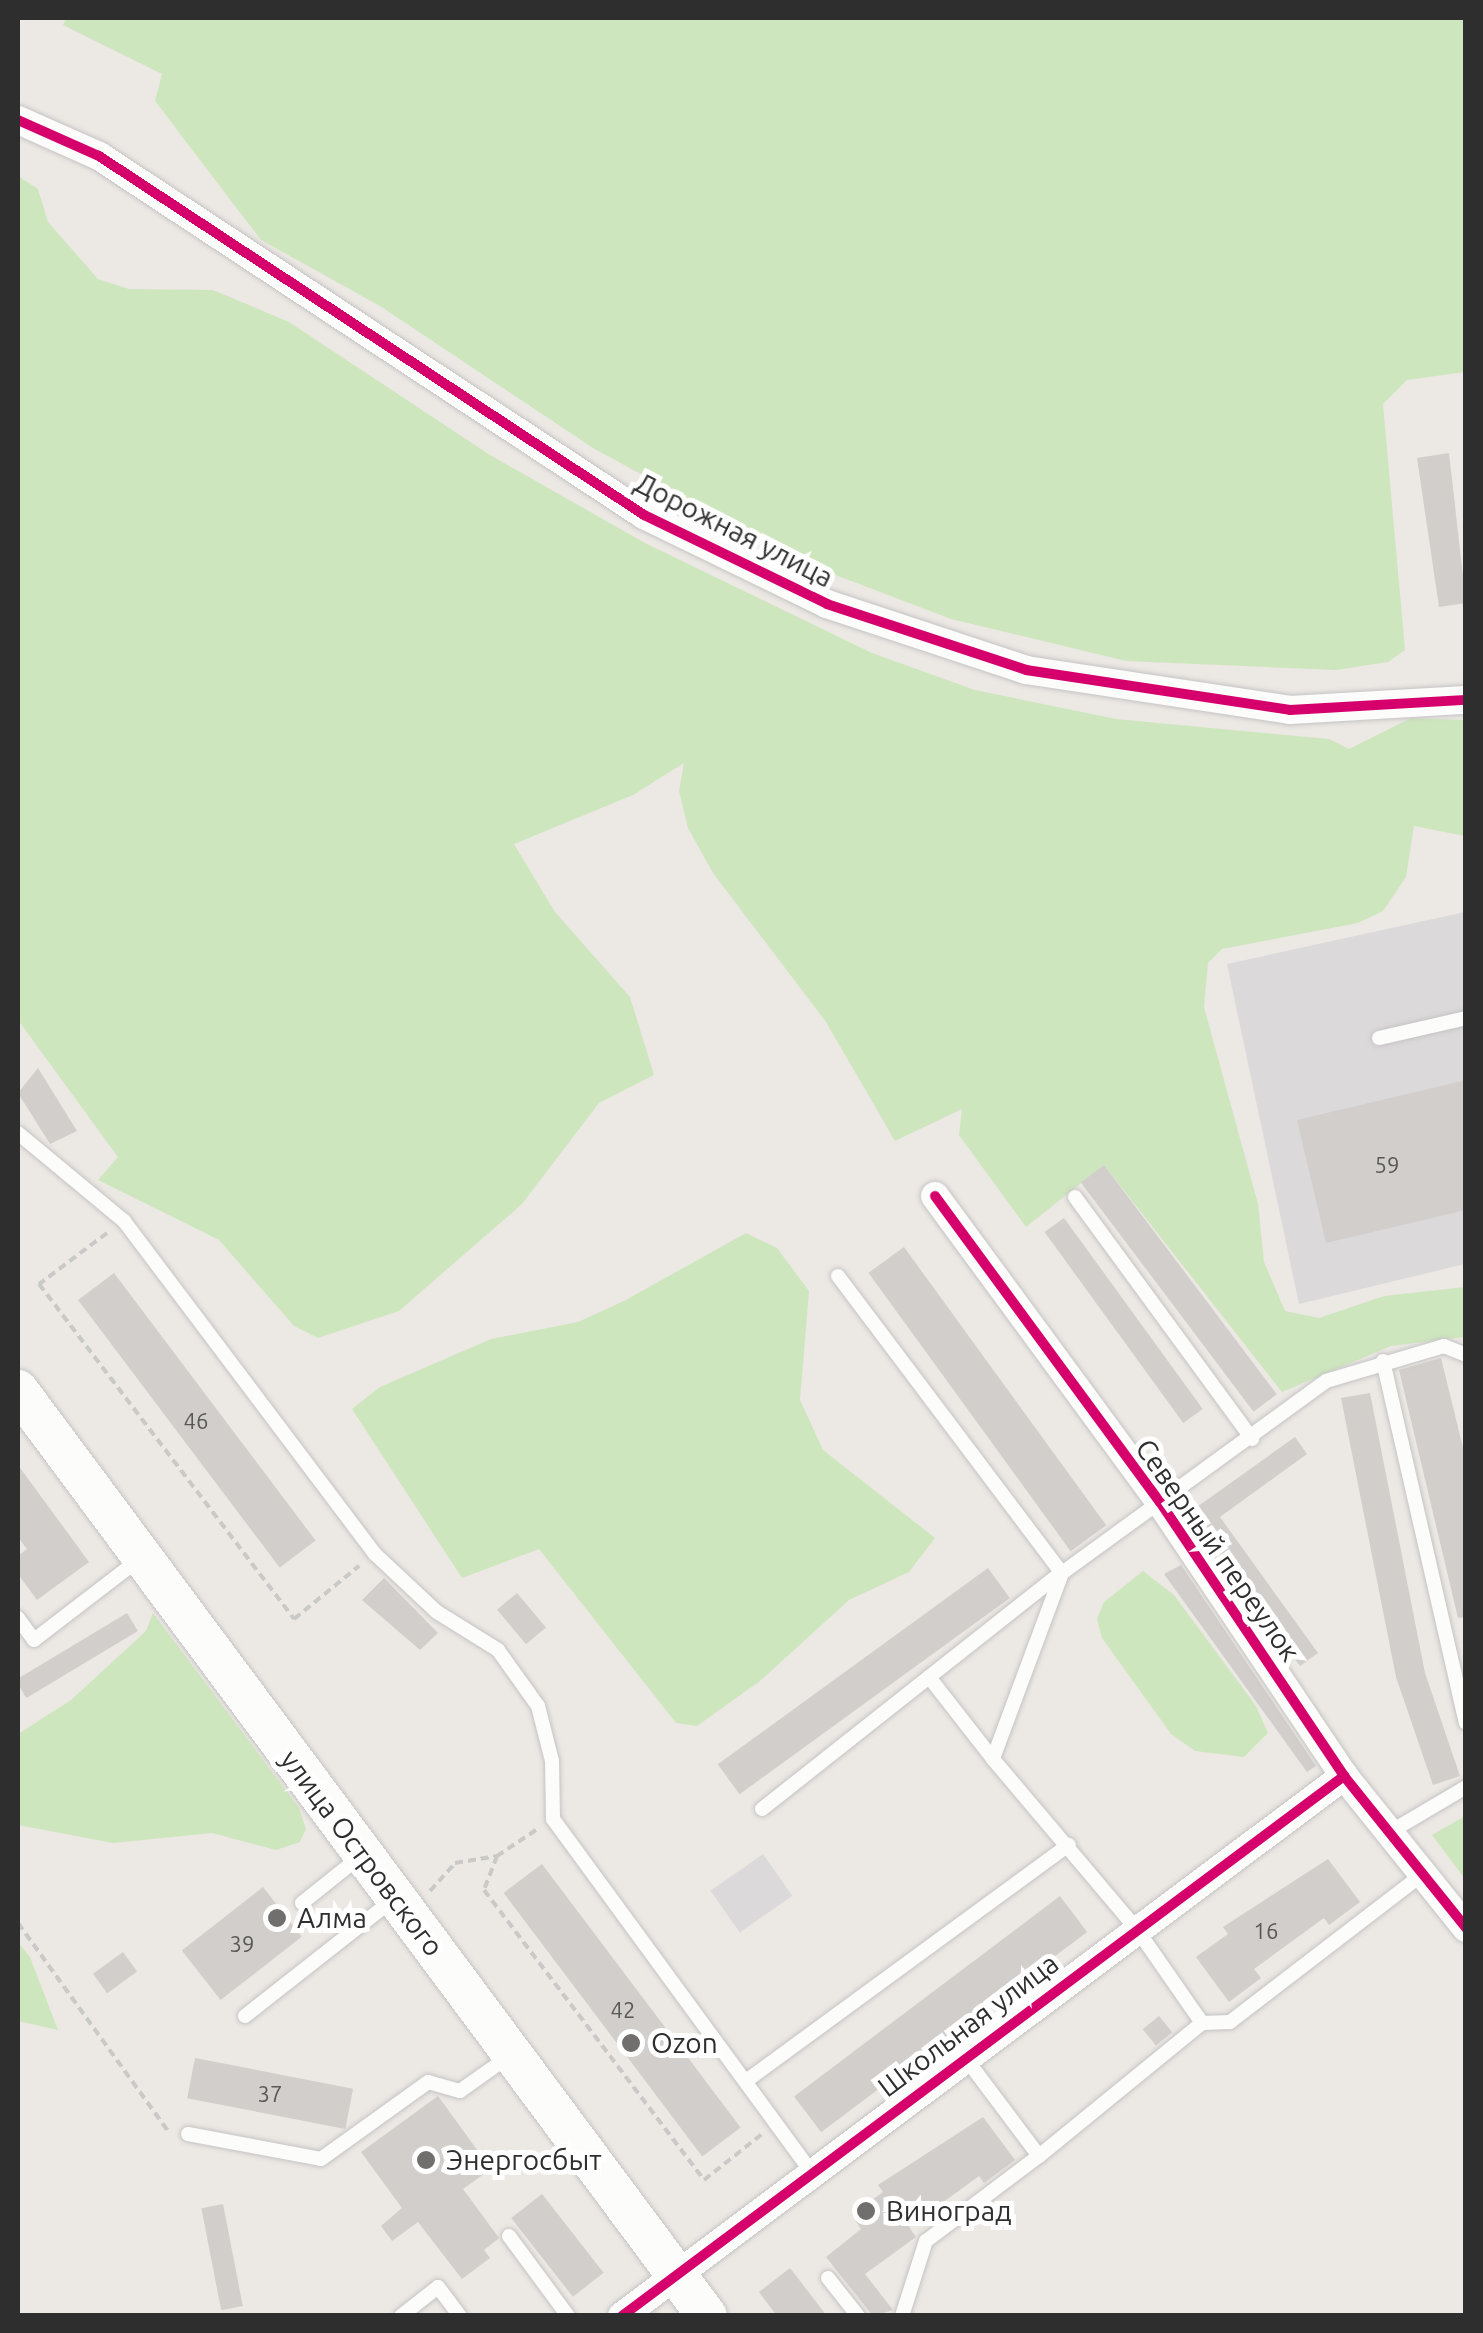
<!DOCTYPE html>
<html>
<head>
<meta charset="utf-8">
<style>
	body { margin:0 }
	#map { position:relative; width:1483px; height:2333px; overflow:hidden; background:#ece8e4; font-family:Ubuntu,sans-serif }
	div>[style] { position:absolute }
	.industrial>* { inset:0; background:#dcd9db; transform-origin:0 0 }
	.green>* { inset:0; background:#cee6be }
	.building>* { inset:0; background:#d1cecb; transform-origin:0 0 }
	.path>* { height:4px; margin-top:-2px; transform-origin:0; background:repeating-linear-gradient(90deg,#c9c9c8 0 8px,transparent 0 13px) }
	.roads { filter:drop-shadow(0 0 2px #c5c4c5) drop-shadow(0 0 2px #c5c4c5) }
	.service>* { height:14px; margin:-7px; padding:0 7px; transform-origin:7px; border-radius:7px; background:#fcfcfb }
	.minor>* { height:28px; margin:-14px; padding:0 14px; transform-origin:14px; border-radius:14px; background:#fcfcfb }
	.secondary>* { height:40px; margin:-20px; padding:0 20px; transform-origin:20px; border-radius:20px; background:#fcfcfb }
	.cycleway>* { height:10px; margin:-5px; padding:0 5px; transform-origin:5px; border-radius:5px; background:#d6006c }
	.dots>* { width:28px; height:28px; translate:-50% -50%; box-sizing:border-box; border:5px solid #fff; border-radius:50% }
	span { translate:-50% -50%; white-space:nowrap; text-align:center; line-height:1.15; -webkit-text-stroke:10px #fff; paint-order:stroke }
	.number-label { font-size:22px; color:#585857 }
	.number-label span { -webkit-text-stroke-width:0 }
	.street-label { font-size:28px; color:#2e2e2e }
	.poi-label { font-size:28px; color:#2e2e2e }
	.left { translate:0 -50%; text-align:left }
	.frame { position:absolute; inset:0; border:20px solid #2e2e2e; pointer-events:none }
</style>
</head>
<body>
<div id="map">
	<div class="industrial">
		<div style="clip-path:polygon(1465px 912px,1465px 1264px,1299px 1304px,1227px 964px)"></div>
		<div style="left:763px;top:1854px;width:51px;height:64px;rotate:55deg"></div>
	</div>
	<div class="green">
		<div style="clip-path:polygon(66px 18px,1465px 18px,1465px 372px,1407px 380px,1383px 404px,1405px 650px,1388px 662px,1336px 670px,1126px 661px,951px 619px,804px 563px,593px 448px,380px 306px,261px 240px,155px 101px,162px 74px,63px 25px)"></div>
		<div style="clip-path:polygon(18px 176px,38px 189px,48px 222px,98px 279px,129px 289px,213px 290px,289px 322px,490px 455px,645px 543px,872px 653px,975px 690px,1116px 719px,1329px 739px,1349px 749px,1411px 718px,1465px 720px,1465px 836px,1414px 826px,1406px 877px,1383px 911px,1358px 923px,1222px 949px,1208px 963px,1204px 1007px,1258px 1204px,1264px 1262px,1285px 1311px,1319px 1318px,1384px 1296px,1465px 1287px,1465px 1337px,1391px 1346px,1282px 1392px,1104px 1165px,1026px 1227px,959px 1135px,962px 1109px,895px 1141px,826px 1022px,713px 873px,688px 828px,679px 791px,684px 763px,633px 795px,514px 844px,555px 912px,630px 997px,654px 1075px,599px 1103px,522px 1204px,399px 1311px,318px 1338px,294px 1326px,219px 1240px,98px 1180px,118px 1157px,18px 1020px)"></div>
		<div style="clip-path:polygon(746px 1233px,777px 1248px,809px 1291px,800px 1400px,823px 1450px,935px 1538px,909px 1572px,849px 1600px,760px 1681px,697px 1726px,676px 1723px,539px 1549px,462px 1578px,352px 1409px,380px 1387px,491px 1339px,578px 1322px,624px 1301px)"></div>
		<div style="clip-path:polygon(1143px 1571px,1174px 1595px,1256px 1706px,1268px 1733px,1244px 1757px,1195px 1751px,1171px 1734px,1102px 1638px,1097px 1619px,1104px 1602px)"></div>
		<div style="clip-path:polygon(153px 1613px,299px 1808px,306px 1829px,300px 1842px,276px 1850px,212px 1833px,113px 1843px,18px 1825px,18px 1734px,71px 1700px,146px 1631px)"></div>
		<div style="clip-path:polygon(1465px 1816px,1465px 1879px,1432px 1835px)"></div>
		<div style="clip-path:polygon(18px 1942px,30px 1957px,58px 2030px,18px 2021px)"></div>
	</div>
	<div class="building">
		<div style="clip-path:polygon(1449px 453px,1466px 603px,1439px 607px,1417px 458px)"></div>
		<div style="clip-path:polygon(38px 1068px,77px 1131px,50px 1144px,18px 1093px)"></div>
		<div style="clip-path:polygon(1466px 1080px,1466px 1210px,1326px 1243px,1297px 1120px)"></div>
		<div style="left:1104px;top:1165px;width:287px;height:29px;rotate:53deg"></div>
		<div style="left:1064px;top:1218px;width:236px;height:24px;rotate:54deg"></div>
		<div style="left:904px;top:1247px;width:344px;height:44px;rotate:54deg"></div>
		<div style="left:114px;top:1273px;width:335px;height:45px;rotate:53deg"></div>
		<div style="clip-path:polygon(1441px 1358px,1466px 1460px,1466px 1617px,1458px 1618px,1399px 1370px)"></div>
		<div style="clip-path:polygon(1370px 1393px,1425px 1673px,1460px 1776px,1433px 1785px,1396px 1677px,1341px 1398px)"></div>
		<div style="clip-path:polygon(1295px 1437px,1307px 1454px,1220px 1517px,1318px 1653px,1300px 1666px,1190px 1512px)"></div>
		<div style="clip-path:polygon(18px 1465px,89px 1562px,37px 1600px,18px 1574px,18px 1556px,27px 1549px,18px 1537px)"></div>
		<div style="clip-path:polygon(1181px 1565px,1316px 1766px,1307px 1772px,1164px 1574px)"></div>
		<div style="left:988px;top:1568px;width:37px;height:334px;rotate:54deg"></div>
		<div style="clip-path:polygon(384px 1578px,438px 1633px,420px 1650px,362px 1600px)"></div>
		<div style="left:517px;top:1593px;width:45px;height:26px;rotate:50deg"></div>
		<div style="left:127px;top:1613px;width:21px;height:130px;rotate:59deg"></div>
		<div style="clip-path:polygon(1328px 1859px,1360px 1902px,1329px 1925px,1324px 1918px,1254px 1969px,1261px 1978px,1229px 2002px,1196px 1957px,1228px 1934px,1223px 1927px)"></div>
		<div style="left:542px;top:1864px;width:330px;height:48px;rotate:53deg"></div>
		<div style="left:263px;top:1887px;width:63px;height:103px;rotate:52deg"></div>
		<div style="left:1060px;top:1896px;width:45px;height:333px;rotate:53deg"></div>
		<div style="left:123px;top:1952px;width:24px;height:37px;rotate:54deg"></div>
		<div style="left:1159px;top:2016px;width:21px;height:21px;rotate:51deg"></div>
		<div style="left:195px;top:2058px;width:161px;height:41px;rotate:11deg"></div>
		<div style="clip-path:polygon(438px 2096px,491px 2169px,463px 2189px,499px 2238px,484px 2250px,490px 2258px,462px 2279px,418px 2222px,392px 2241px,381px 2226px,402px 2208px,361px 2152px)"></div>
		<div style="clip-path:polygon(983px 2117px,1015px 2160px,984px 2183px,979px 2176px,909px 2227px,916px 2237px,865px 2274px,893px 2310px,873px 2316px,826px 2257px,861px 2229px,852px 2215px,883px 2192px,878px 2185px)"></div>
		<div style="left:542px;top:2194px;width:100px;height:39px;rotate:52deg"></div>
		<div style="left:223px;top:2204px;width:104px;height:22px;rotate:79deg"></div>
		<div style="clip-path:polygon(790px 2268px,827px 2316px,777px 2316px,759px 2292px)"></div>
	</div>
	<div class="path">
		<div style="left:107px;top:1233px;width:85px;rotate:143.1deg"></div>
		<div style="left:39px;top:1284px;width:421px;rotate:52.7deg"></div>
		<div style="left:294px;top:1619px;width:84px;rotate:-39.2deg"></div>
		<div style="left:536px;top:1830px;width:47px;rotate:146.3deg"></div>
		<div style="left:497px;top:1856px;width:36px;rotate:111deg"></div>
		<div style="left:484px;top:1890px;width:364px;rotate:52.8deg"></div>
		<div style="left:704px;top:2180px;width:74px;rotate:-38.4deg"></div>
		<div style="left:430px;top:1891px;width:38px;rotate:-48deg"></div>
		<div style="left:455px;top:1863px;width:43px;rotate:-9.5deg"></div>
		<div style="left:18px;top:1923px;width:258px;rotate:54.2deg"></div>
	</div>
	<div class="roads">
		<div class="service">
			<div style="left:1379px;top:1038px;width:89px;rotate:-12.9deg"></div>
			<div style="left:18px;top:1133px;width:138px;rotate:39.7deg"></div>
			<div style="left:124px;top:1221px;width:417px;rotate:53deg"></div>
			<div style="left:375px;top:1554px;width:85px;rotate:43.1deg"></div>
			<div style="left:437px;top:1612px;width:72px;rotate:31.9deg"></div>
			<div style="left:498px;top:1650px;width:69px;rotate:54.5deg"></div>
			<div style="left:538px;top:1706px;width:57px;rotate:75.7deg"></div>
			<div style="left:552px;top:1761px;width:58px;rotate:89deg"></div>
			<div style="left:553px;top:1819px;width:435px;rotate:53.8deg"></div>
			<div style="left:1075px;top:1197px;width:300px;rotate:53.8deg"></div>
			<div style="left:838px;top:1276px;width:372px;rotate:53deg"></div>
			<div style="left:1062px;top:1573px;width:326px;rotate:-36deg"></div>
			<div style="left:1326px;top:1381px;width:123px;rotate:-16.5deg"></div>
			<div style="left:1444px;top:1346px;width:24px;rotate:22deg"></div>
			<div style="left:1383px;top:1361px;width:371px;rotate:77.1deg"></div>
			<div style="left:1062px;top:1573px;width:198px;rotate:110.4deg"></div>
			<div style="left:993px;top:1759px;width:221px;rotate:49.8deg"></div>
			<div style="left:1136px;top:1928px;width:116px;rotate:55.2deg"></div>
			<div style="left:18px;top:1618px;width:27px;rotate:54deg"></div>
			<div style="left:34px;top:1640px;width:135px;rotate:-37.5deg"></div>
			<div style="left:929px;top:1677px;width:104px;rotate:52deg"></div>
			<div style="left:762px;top:1809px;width:381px;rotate:-38.3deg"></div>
			<div style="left:1390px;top:1832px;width:88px;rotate:-30.6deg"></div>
			<div style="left:302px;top:1903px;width:77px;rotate:-38.7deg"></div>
			<div style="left:245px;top:2016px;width:191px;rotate:-38.2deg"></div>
			<div style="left:746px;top:2081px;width:400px;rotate:-36.2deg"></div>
			<div style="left:188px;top:2134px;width:135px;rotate:10.6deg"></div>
			<div style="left:321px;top:2159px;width:132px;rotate:-35.7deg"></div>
			<div style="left:428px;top:2082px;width:33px;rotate:16deg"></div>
			<div style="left:460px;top:2091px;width:59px;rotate:-35.3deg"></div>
			<div style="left:1039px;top:2156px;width:210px;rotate:-39.2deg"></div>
			<div style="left:1202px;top:2023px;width:28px;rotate:-2deg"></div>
			<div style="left:1230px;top:2022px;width:243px;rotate:-37.5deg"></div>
			<div style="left:509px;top:2236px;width:99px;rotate:53.6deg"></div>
			<div style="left:828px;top:2278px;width:48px;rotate:51.7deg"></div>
			<div style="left:401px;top:2316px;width:47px;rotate:-38.1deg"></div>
			<div style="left:438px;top:2287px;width:36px;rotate:53deg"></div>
			<div style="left:902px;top:2316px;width:79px;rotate:-72.3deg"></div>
			<div style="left:926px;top:2241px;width:141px;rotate:-37deg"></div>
			<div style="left:1039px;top:2156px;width:125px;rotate:-126.9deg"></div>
		</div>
		<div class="minor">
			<div style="left:18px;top:120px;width:89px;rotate:24deg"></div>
			<div style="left:99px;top:156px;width:653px;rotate:33.37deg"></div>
			<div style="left:644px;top:515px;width:203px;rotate:25.9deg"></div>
			<div style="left:827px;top:604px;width:210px;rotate:18.3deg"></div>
			<div style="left:1026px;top:670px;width:267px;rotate:8.6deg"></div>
			<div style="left:1290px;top:710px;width:176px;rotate:-3.3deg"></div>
			<div style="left:935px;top:1196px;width:380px;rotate:53.7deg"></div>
			<div style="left:1160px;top:1502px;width:330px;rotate:56.1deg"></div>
			<div style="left:1344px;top:1776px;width:195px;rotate:51.2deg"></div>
			<div style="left:622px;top:2316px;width:902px;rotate:-36.79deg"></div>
		</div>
		<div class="secondary">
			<div style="left:18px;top:1390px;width:1154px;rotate:53.35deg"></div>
		</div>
	</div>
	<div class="cycleway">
		<div style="left:18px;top:120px;width:89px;rotate:24deg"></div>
		<div style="left:99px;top:156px;width:653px;rotate:33.37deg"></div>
		<div style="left:644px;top:515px;width:203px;rotate:25.9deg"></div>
		<div style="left:827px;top:604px;width:210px;rotate:18.3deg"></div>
		<div style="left:1026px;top:670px;width:267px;rotate:8.6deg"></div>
		<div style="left:1290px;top:710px;width:176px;rotate:-3.3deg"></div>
		<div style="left:935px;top:1196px;width:380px;rotate:53.7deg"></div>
		<div style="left:1160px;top:1502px;width:330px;rotate:56.1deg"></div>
		<div style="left:1344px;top:1776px;width:195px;rotate:51.2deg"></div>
		<div style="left:622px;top:2316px;width:902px;rotate:-36.79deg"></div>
	</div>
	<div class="dots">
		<div style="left:277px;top:1918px;background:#706f6e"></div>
		<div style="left:631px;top:2043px;background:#706f6e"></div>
		<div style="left:426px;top:2160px;background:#706f6e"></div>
		<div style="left:866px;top:2211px;background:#706f6e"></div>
	</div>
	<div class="number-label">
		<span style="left:1387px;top:1165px">59</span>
		<span style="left:196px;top:1421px">46</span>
		<span style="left:1266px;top:1931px">16</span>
		<span style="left:242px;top:1944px">39</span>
		<span style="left:623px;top:2010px">42</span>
		<span style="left:270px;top:2094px">37</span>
	</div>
	<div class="street-label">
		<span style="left:734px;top:530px;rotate:27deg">Дорожная улица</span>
		<span style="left:1218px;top:1550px;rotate:55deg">Северный переулок</span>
		<span style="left:362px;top:1853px;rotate:53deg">улица Островского</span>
		<span style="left:968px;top:2025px;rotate:-37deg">Школьная улица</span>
	</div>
	<div class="poi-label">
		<span class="left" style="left:297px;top:1918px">Алма</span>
		<span class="left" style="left:651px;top:2043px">Ozon</span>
		<span class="left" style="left:446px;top:2160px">Энергосбыт</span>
		<span class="left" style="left:886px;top:2211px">Виноград</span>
	</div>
	<div class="frame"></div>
</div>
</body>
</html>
